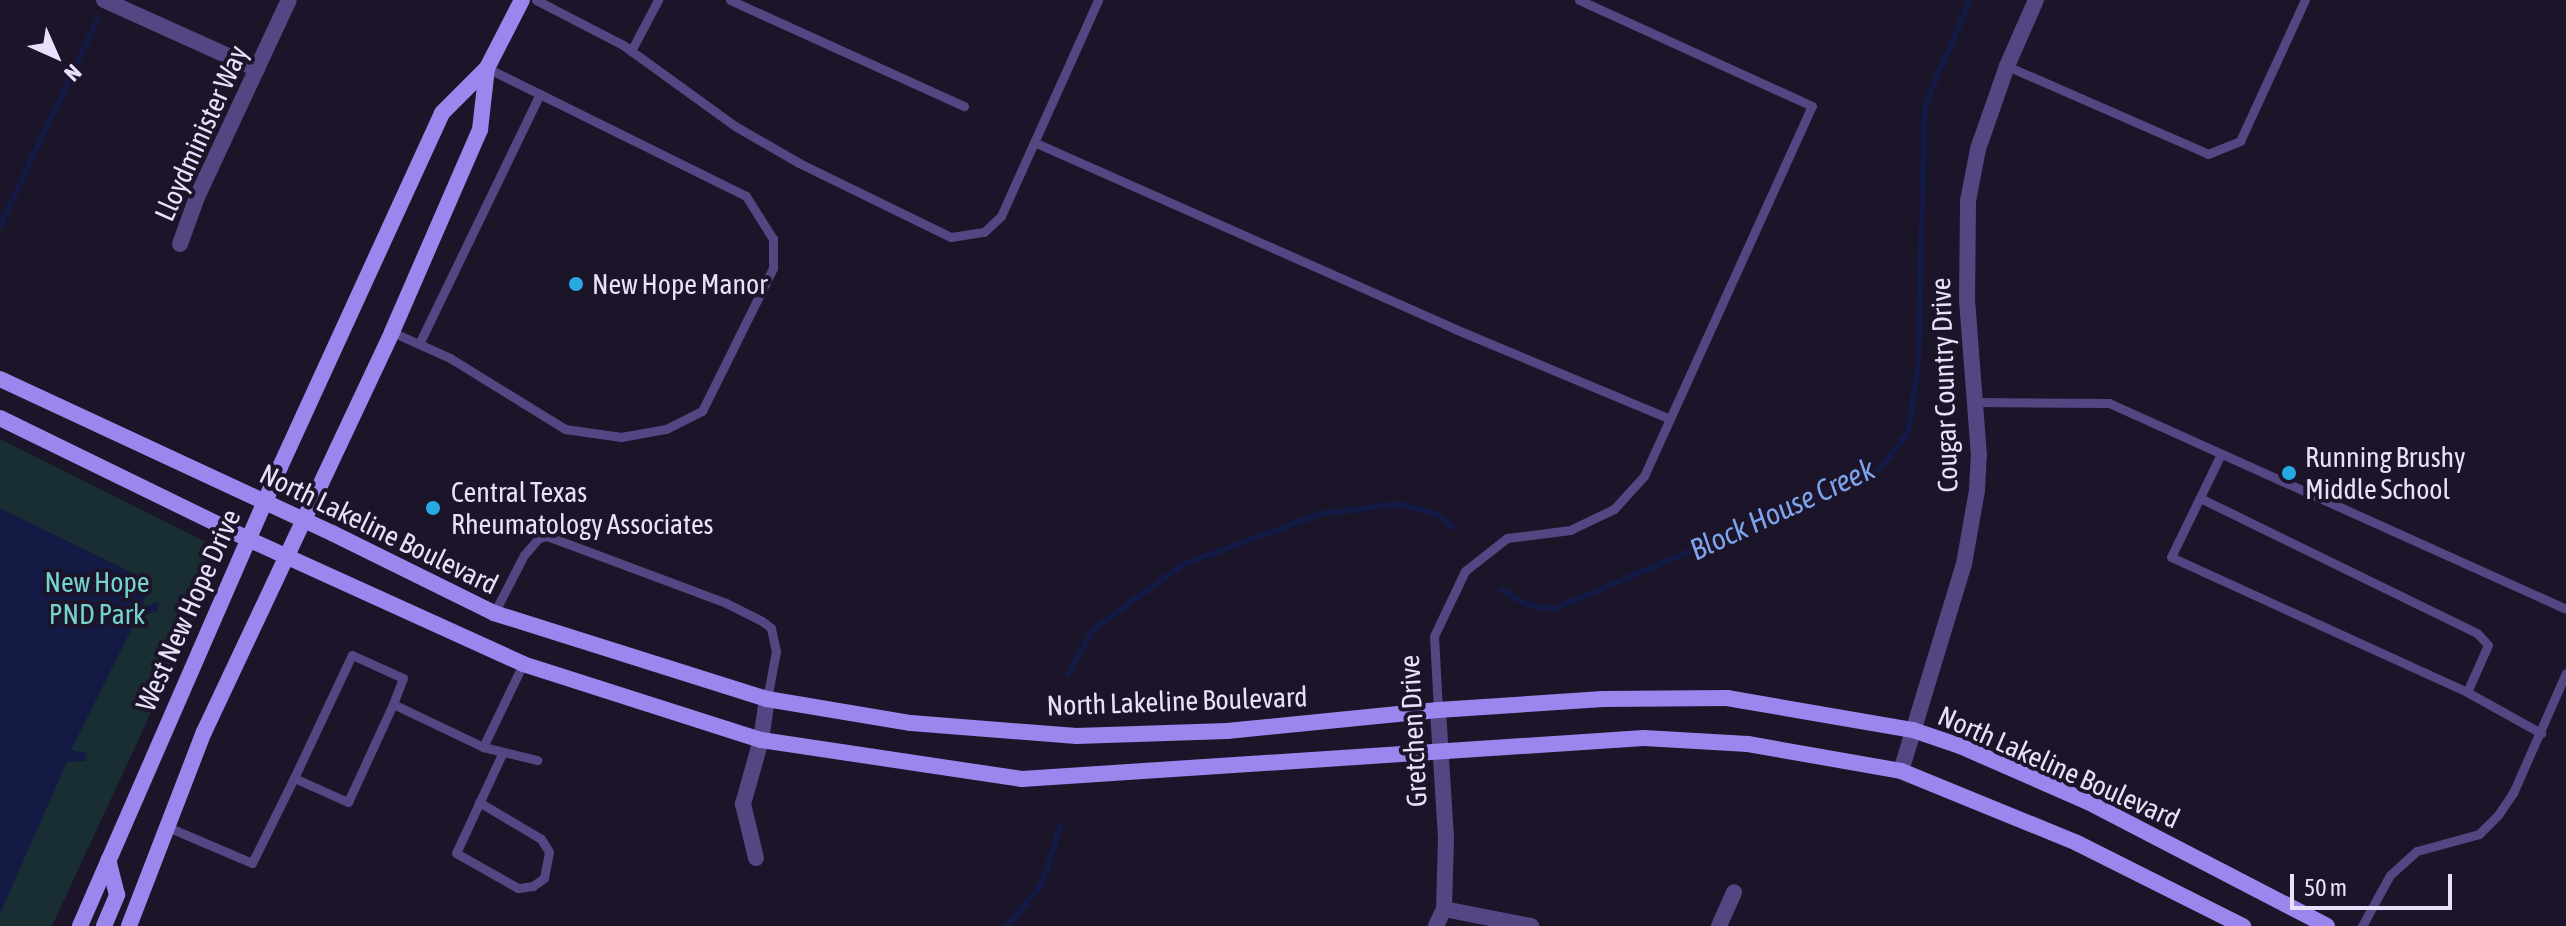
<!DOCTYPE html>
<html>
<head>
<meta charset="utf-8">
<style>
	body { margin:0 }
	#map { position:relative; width:2566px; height:926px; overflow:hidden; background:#1c1529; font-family:"Asap Condensed",sans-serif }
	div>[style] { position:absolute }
	.green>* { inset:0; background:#192e33 }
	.water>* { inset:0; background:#131b44 }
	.stream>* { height:6px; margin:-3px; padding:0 3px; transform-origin:3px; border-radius:3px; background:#131b44 }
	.service>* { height:9px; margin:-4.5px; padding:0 4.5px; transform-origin:4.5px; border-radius:4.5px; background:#544682 }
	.minor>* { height:16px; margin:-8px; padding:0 8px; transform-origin:8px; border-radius:8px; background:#544682 }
	.secondary>* { height:16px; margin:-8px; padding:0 8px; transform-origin:8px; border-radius:8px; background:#9d85ee }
	.dots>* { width:22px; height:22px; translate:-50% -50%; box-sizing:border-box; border:4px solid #1c1529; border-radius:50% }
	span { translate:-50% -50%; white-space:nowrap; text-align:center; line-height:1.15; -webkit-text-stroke:8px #1c1529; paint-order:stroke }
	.street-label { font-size:28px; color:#e9e1fb }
	.poi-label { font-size:28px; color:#e9e1fb }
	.left { translate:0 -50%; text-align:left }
	.park-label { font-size:28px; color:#75d3ce }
	.water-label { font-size:30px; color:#7da3ed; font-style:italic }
	.north { position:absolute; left:16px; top:16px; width:80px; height:80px; -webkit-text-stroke:6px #1c1529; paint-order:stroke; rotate:135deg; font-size:22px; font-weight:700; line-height:32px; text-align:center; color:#e9e1fb }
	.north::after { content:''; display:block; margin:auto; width:28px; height:36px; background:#e9e1fb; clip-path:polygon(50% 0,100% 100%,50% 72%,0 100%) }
	.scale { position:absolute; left:2290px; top:874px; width:162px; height:36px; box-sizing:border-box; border:4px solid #e9e1fb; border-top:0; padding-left:10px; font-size:24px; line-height:28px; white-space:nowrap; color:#e9e1fb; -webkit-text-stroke:6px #1c1529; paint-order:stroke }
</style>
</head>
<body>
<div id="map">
	<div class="green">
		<div style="clip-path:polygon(0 439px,208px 543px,216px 549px,219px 566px,52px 926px,0 926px)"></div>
	</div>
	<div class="water">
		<div style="clip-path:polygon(0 508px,143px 578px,147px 592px,142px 607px,159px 602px,158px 611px,143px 615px,133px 626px,71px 750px,88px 753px,85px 761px,67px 762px,0 914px)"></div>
	</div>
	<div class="stream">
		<div style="left:0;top:226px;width:227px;rotate:-64.7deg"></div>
		<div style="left:1502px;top:590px;width:30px;rotate:30deg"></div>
		<div style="left:1528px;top:605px;width:26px;rotate:9deg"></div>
		<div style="left:1554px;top:609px;width:351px;rotate:-23deg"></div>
		<div style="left:1877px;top:472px;width:50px;rotate:-51.5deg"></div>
		<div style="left:1908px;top:433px;width:66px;rotate:-81.3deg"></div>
		<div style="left:1918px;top:368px;width:263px;rotate:-88.5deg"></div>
		<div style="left:1925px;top:105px;width:114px;rotate:-66.8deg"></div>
		<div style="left:1068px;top:675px;width:51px;rotate:-60.9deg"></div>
		<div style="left:1093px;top:630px;width:112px;rotate:-36deg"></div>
		<div style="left:1184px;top:564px;width:145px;rotate:-20.2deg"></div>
		<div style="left:1320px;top:514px;width:79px;rotate:-7.3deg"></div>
		<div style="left:1398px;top:504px;width:40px;rotate:14.4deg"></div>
		<div style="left:1437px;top:514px;width:21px;rotate:39deg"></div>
		<div style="left:1007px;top:926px;width:55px;rotate:-50.2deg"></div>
		<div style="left:1042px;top:884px;width:60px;rotate:-72.5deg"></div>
	</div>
	<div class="service">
		<div style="left:536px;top:0;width:98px;rotate:27.3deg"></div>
		<div style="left:623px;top:45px;width:138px;rotate:35.9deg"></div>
		<div style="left:735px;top:126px;width:74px;rotate:30deg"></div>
		<div style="left:799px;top:163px;width:169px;rotate:26deg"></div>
		<div style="left:951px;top:237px;width:33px;rotate:-9deg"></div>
		<div style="left:984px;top:232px;width:23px;rotate:-43deg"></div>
		<div style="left:1001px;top:216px;width:237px;rotate:-65.8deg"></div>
		<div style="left:730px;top:0;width:257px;rotate:24.4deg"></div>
		<div style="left:631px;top:51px;width:58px;rotate:-62.1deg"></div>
		<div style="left:2007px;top:66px;width:219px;rotate:23.6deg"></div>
		<div style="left:2208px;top:154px;width:35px;rotate:-22deg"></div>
		<div style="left:2240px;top:141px;width:155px;rotate:-65.3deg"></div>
		<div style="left:1036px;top:143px;width:458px;rotate:23.9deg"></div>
		<div style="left:1455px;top:329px;width:231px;rotate:22.7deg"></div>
		<div style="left:392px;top:332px;width:64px;rotate:24.1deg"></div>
		<div style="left:450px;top:358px;width:135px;rotate:31.7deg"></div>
		<div style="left:565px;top:429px;width:57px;rotate:8.1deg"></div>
		<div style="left:621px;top:437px;width:46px;rotate:-10.1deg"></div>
		<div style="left:666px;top:429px;width:40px;rotate:-26.6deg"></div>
		<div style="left:702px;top:411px;width:160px;rotate:-63.6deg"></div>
		<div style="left:773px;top:268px;width:29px;rotate:-90deg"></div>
		<div style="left:773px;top:239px;width:51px;rotate:-122.1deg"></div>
		<div style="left:746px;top:196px;width:289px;rotate:-153.7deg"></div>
		<div style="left:419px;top:344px;width:278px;rotate:-64.2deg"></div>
		<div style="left:1975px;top:402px;width:134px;rotate:0.4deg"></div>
		<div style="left:2109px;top:403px;width:501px;rotate:24.26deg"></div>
		<div style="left:2221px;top:454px;width:114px;rotate:115.9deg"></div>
		<div style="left:2171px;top:557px;width:325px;rotate:24.5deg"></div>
		<div style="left:2467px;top:692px;width:85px;rotate:29deg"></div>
		<div style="left:2200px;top:498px;width:308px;rotate:26deg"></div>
		<div style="left:2477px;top:633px;width:16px;rotate:47deg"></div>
		<div style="left:2488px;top:645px;width:51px;rotate:114.1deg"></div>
		<div style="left:494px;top:613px;width:65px;rotate:-62.7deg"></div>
		<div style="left:524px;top:555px;width:23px;rotate:-49deg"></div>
		<div style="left:539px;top:538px;width:8px;rotate:-14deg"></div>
		<div style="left:547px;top:536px;width:191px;rotate:20.5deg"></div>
		<div style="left:726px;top:603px;width:40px;rotate:26.6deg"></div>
		<div style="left:762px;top:621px;width:11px;rotate:38deg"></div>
		<div style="left:771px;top:628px;width:24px;rotate:78deg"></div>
		<div style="left:776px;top:651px;width:49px;rotate:100.6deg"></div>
		<div style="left:1438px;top:710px;width:74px;rotate:-93.1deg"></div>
		<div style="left:1434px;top:636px;width:72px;rotate:-64.5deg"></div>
		<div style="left:1465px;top:571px;width:53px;rotate:-38.2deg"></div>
		<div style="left:1507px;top:538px;width:64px;rotate:-7.2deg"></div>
		<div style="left:1570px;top:530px;width:49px;rotate:-25.5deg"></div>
		<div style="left:1614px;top:509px;width:45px;rotate:-47.7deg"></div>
		<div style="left:1644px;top:476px;width:406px;rotate:-65.6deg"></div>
		<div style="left:1812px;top:106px;width:256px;rotate:-155.5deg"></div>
		<div style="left:483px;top:747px;width:56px;rotate:13.5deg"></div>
		<div style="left:294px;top:778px;width:136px;rotate:-64.8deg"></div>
		<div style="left:352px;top:655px;width:56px;rotate:24.3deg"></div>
		<div style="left:403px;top:678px;width:28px;rotate:111deg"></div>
		<div style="left:479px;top:802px;width:72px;rotate:30.8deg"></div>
		<div style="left:541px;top:839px;width:15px;rotate:58deg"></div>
		<div style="left:549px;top:852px;width:26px;rotate:101deg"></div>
		<div style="left:544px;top:878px;width:14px;rotate:144deg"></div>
		<div style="left:533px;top:886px;width:15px;rotate:172deg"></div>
		<div style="left:518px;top:888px;width:71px;rotate:-150.6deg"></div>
		<div style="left:456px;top:853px;width:109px;rotate:-65.1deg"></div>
		<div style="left:170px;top:828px;width:89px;rotate:23.1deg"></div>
		<div style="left:252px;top:863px;width:95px;rotate:-63.7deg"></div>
		<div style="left:294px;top:778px;width:59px;rotate:24deg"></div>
		<div style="left:348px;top:802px;width:108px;rotate:-65.3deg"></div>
		<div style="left:393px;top:704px;width:100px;rotate:25.5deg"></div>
		<div style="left:483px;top:747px;width:92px;rotate:-64.3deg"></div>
		<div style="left:2362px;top:926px;width:58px;rotate:-61.2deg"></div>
		<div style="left:2390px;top:875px;width:36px;rotate:-42deg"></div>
		<div style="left:2417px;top:851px;width:64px;rotate:-15.3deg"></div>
		<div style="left:2479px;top:834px;width:27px;rotate:-45deg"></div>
		<div style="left:2498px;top:815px;width:27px;rotate:-56deg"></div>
		<div style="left:2513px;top:793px;width:131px;rotate:-66.2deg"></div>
	</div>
	<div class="minor">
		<div style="left:104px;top:0;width:168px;rotate:24.3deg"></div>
		<div style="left:180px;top:244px;width:50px;rotate:-70.1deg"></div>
		<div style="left:197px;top:197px;width:217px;rotate:-65deg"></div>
		<div style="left:1901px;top:771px;width:216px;rotate:-73.1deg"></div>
		<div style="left:1964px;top:564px;width:75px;rotate:-80deg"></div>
		<div style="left:1977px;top:490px;width:34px;rotate:-87deg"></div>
		<div style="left:1979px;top:456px;width:155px;rotate:-94.4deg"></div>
		<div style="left:1967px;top:301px;width:100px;rotate:-89.4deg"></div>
		<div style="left:1968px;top:201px;width:53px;rotate:-79.1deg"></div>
		<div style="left:1978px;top:149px;width:88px;rotate:-70.7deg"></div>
		<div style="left:2007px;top:66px;width:72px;rotate:-66.3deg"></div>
		<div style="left:756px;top:858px;width:56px;rotate:-103.5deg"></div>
		<div style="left:743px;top:804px;width:66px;rotate:-74.3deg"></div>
		<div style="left:761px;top:740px;width:41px;rotate:-81.7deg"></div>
		<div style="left:1444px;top:909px;width:89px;rotate:11.1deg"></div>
		<div style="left:1436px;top:926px;width:19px;rotate:-65deg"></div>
		<div style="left:1444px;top:909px;width:71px;rotate:-88.4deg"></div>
		<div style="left:1446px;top:838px;width:128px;rotate:-93.6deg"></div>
		<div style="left:1719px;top:926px;width:37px;rotate:-66deg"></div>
	</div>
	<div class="secondary">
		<div style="left:0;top:379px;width:366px;rotate:24.9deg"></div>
		<div style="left:332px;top:533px;width:181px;rotate:26.3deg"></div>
		<div style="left:494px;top:613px;width:286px;rotate:17.5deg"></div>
		<div style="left:767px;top:699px;width:146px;rotate:9.5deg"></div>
		<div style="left:911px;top:723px;width:166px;rotate:4.5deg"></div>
		<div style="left:1076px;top:736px;width:151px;rotate:-1.9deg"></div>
		<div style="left:1227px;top:731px;width:212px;rotate:-5.7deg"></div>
		<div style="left:1438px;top:710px;width:165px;rotate:-3.8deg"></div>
		<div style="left:1603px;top:699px;width:124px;rotate:-0.5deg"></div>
		<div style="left:1727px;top:698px;width:189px;rotate:9.8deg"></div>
		<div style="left:1913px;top:730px;width:50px;rotate:18.8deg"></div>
		<div style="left:1960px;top:746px;width:140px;rotate:23.6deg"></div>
		<div style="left:2088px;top:802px;width:269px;rotate:27.4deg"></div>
		<div style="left:0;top:418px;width:276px;rotate:26deg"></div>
		<div style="left:248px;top:539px;width:302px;rotate:24.4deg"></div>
		<div style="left:523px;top:664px;width:250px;rotate:17.7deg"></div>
		<div style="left:761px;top:740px;width:264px;rotate:8.5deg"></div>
		<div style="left:1022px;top:779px;width:623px;rotate:-3.77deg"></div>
		<div style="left:1644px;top:738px;width:104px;rotate:3.3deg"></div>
		<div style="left:1748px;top:744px;width:155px;rotate:10deg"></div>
		<div style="left:1901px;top:771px;width:190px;rotate:22.2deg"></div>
		<div style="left:2077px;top:843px;width:186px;rotate:26.6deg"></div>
		<div style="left:80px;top:926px;width:501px;rotate:-66.46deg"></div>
		<div style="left:280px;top:467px;width:389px;rotate:-65.4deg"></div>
		<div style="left:442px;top:113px;width:64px;rotate:-45deg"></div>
		<div style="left:487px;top:68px;width:76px;rotate:-62.8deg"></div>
		<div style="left:104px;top:926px;width:34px;rotate:-67deg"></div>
		<div style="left:117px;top:895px;width:36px;rotate:-104deg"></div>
		<div style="left:129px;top:926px;width:208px;rotate:-68.9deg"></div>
		<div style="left:204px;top:732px;width:442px;rotate:-64.8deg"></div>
		<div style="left:392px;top:332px;width:220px;rotate:-66.5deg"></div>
		<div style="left:480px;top:130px;width:62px;rotate:-83.6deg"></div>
	</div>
	<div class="dots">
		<div style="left:576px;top:284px;background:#27a9e2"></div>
		<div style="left:2289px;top:473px;background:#27a9e2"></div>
		<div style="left:433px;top:508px;background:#27a9e2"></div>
	</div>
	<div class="street-label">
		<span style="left:201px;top:133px;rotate:-66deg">Lloydminister Way</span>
		<span style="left:1944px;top:385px;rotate:-92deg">Cougar Country Drive</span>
		<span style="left:379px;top:529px;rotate:26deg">North Lakeline Boulevard</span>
		<span style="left:188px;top:610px;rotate:-66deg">West New Hope Drive</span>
		<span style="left:1177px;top:701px;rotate:-2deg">North Lakeline Boulevard</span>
		<span style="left:1413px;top:731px;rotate:-93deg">Gretchen Drive</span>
		<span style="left:2059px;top:767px;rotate:24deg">North Lakeline Boulevard</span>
	</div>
	<div class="poi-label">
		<span class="left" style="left:592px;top:284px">New Hope Manor</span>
		<span class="left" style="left:2305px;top:473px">Running Brushy<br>Middle School</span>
		<span class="left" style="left:451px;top:508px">Central Texas<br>Rheumatology Associates</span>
	</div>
	<div class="park-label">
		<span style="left:97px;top:598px">New Hope<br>PND Park</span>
	</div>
	<div class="water-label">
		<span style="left:1782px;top:509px;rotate:-25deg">Block House Creek</span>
	</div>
	<div class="north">N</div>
	<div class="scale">50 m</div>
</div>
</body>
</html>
